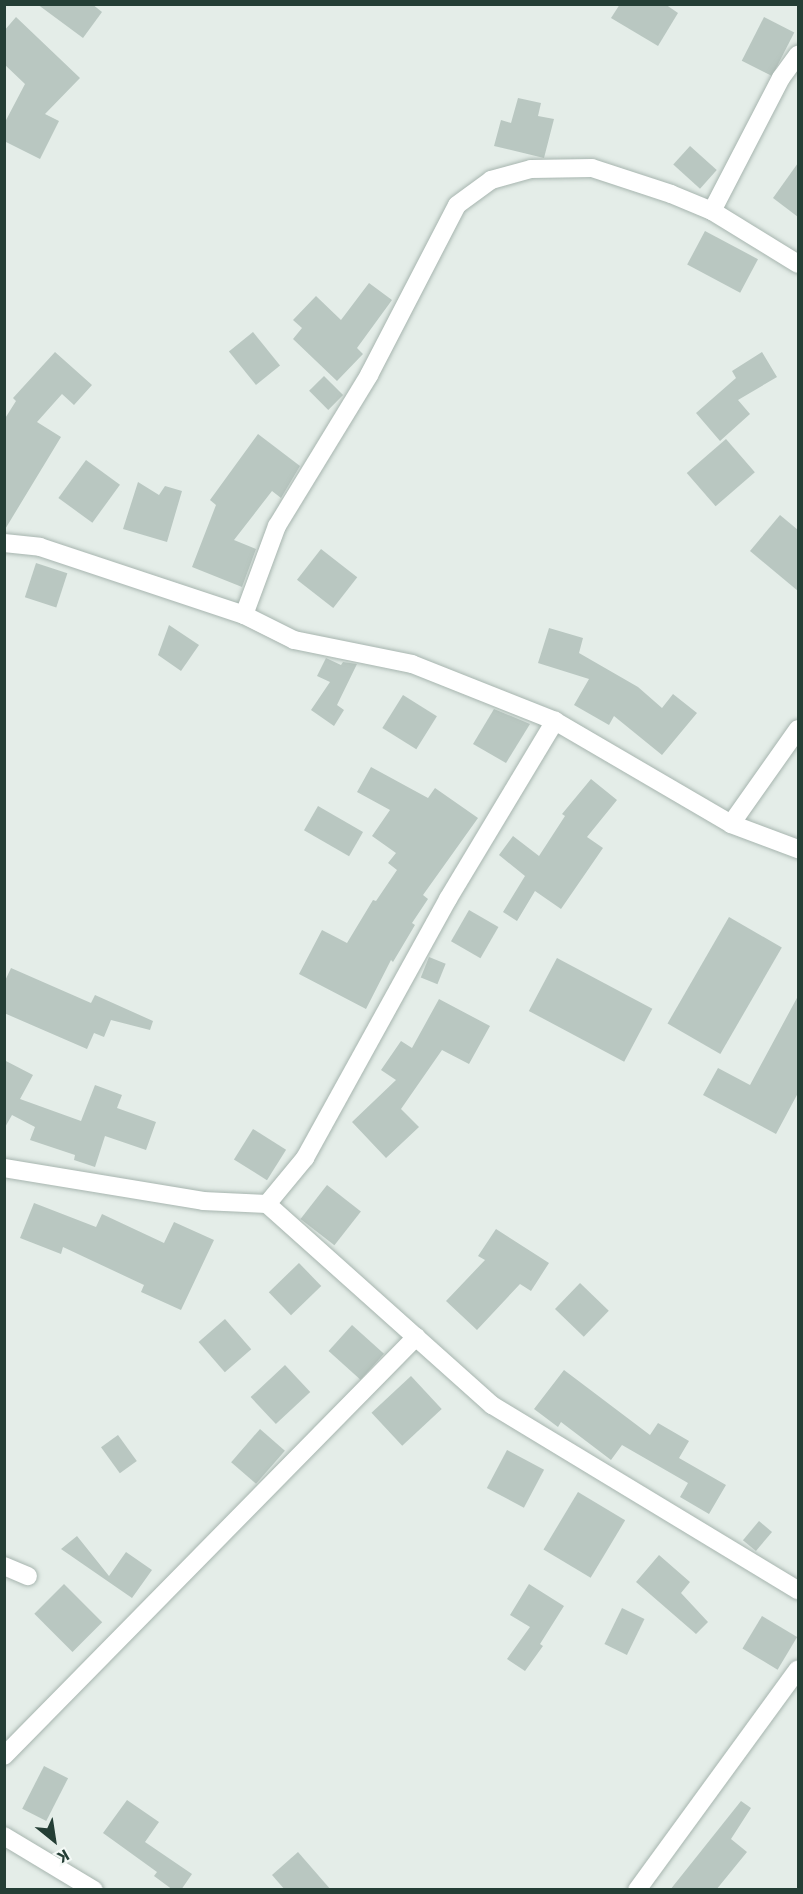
<!DOCTYPE html>
<html>
<head>
<meta charset="utf-8">
<style>
	body { margin:0 }
	#map { position:relative; width:803px; height:1894px; overflow:hidden; background:#e4ede8; font-family:"Fira Sans",sans-serif }
	div>[style] { position:absolute }
	.building>* { inset:0; background:#b9c7c1; transform-origin:0 0 }
	.roads { filter:drop-shadow(0 0 2px #a7b5af) drop-shadow(0 0 2px #a7b5af) }
	.street>* { height:18px; margin:-9px; padding:0 9px; transform-origin:9px; border-radius:9px; background:#fff }
	.secondary>* { height:18px; margin:-9px; padding:0 9px; transform-origin:9px; border-radius:9px; background:#fff }
	span { translate:-50% -50%; white-space:nowrap; text-align:center; line-height:1.15; -webkit-text-stroke:4.5px #f4f9f6; paint-order:stroke }
	.frame { position:absolute; inset:0; border:6px solid #243e35; pointer-events:none }
	.north { position:absolute; left:24px; top:1810px; width:60px; height:60px; -webkit-text-stroke:4px #f4f9f6; paint-order:stroke; rotate:150deg; font-size:16px; font-weight:700; line-height:24px; text-align:center; color:#243e35 }
	.north::after { content:''; display:block; margin:auto; width:21px; height:27px; background:#243e35; clip-path:polygon(50% 0,100% 100%,50% 72%,0 100%) }
</style>
</head>
<body>
<div id="map">
	<div class="building">
		<div style="clip-path:polygon(37px 4px,92px 4px,102px 12px,83px 38px)"></div>
		<div style="clip-path:polygon(620px 4px,665px 4px,678px 13px,658px 46px,611px 18px)"></div>
		<div style="clip-path:polygon(16px 17px,80px 78px,45px 114px,59px 121px,40px 159px,4px 141px,4px 124px,25px 84px,4px 64px,4px 31px)"></div>
		<div style="left:764px;top:17px;width:34px;height:49px;rotate:27deg"></div>
		<div style="clip-path:polygon(518px 98px,541px 103px,538px 116px,554px 119px,544px 158px,494px 146px,501px 120px,511px 123px)"></div>
		<div style="left:690px;top:146px;width:36px;height:25px;rotate:42deg"></div>
		<div style="clip-path:polygon(798px 163px,798px 217px,773px 198px)"></div>
		<div style="left:705px;top:231px;width:60px;height:38px;rotate:28deg"></div>
		<div style="clip-path:polygon(369px 283px,392px 300px,357px 348px,363px 354px,337px 381px,293px 339px,302px 328px,293px 320px,316px 296px,341px 320px)"></div>
		<div style="left:253px;top:332px;width:43px;height:31px;rotate:51deg"></div>
		<div style="clip-path:polygon(55px 352px,92px 385px,74px 405px,62px 394px,37px 422px,61px 437px,4px 531px,4px 420px,16px 401px,13px 398px)"></div>
		<div style="clip-path:polygon(762px 352px,777px 377px,738px 400px,750px 414px,720px 441px,696px 413px,736px 378px,732px 371px)"></div>
		<div style="left:324px;top:376px;width:27px;height:21px;rotate:45deg"></div>
		<div style="clip-path:polygon(258px 434px,300px 466px,281px 498px,272px 491px,234px 540px,256px 549px,242px 587px,192px 567px,216px 505px,210px 500px)"></div>
		<div style="left:726px;top:439px;width:44px;height:52px;rotate:49deg"></div>
		<div style="left:86px;top:460px;width:42px;height:47px;rotate:36deg"></div>
		<div style="clip-path:polygon(138px 482px,159px 495px,165px 486px,182px 491px,167px 542px,123px 529px)"></div>
		<div style="clip-path:polygon(780px 515px,798px 530px,798px 591px,750px 551px)"></div>
		<div style="left:321px;top:549px;width:46px;height:39px;rotate:38deg"></div>
		<div style="left:36px;top:563px;width:33px;height:36px;rotate:18deg"></div>
		<div style="clip-path:polygon(169px 625px,199px 645px,181px 671px,158px 655px)"></div>
		<div style="clip-path:polygon(549px 628px,583px 638px,579px 653px,638px 687px,662px 708px,673px 694px,697px 713px,662px 755px,614px 716px,609px 725px,574px 705px,589px 679px,538px 663px)"></div>
		<div style="clip-path:polygon(326px 658px,341px 665px,343px 662px,357px 664px,337px 705px,344px 710px,334px 726px,311px 710px,330px 682px,317px 676px)"></div>
		<div style="left:403px;top:695px;width:40px;height:39px;rotate:32deg"></div>
		<div style="clip-path:polygon(494px 709px,530px 724px,506px 763px,473px 744px)"></div>
		<div style="clip-path:polygon(371px 767px,428px 798px,435px 788px,478px 818px,423px 895px,428px 899px,412px 923px,415px 925px,393px 962px,391px 960px,366px 1009px,299px 974px,322px 930px,347px 943px,373px 900px,376px 901px,397px 870px,388px 863px,396px 853px,372px 836px,390px 810px,357px 792px)"></div>
		<div style="clip-path:polygon(591px 779px,617px 800px,587px 837px,603px 848px,561px 909px,535px 891px,517px 921px,503px 912px,525px 876px,499px 855px,513px 836px,539px 856px,565px 816px,562px 814px)"></div>
		<div style="left:318px;top:806px;width:52px;height:28px;rotate:30deg"></div>
		<div style="left:469px;top:910px;width:34px;height:36px;rotate:30deg"></div>
		<div style="left:729px;top:917px;width:61px;height:123px;rotate:30deg"></div>
		<div style="left:429px;top:957px;width:18px;height:22px;rotate:22deg"></div>
		<div style="left:557px;top:958px;width:108px;height:60px;rotate:28deg"></div>
		<div style="clip-path:polygon(11px 968px,91px 1003px,95px 995px,153px 1021px,150px 1030px,111px 1020px,104px 1037px,94px 1033px,87px 1049px,4px 1013px,4px 983px)"></div>
		<div style="clip-path:polygon(798px 996px,798px 1093px,776px 1134px,703px 1095px,718px 1068px,750px 1085px)"></div>
		<div style="clip-path:polygon(439px 999px,490px 1026px,469px 1064px,442px 1050px,401px 1109px,419px 1127px,386px 1158px,352px 1122px,396px 1080px,381px 1070px,401px 1041px,412px 1048px)"></div>
		<div style="clip-path:polygon(4px 1060px,33px 1075px,20px 1099px,81px 1121px,95px 1085px,122px 1095px,117px 1108px,156px 1122px,146px 1150px,105px 1136px,95px 1167px,74px 1160px,75px 1155px,30px 1140px,35px 1127px,12px 1115px,4px 1129px)"></div>
		<div style="left:253px;top:1129px;width:39px;height:36px;rotate:32deg"></div>
		<div style="left:327px;top:1185px;width:43px;height:43px;rotate:38deg"></div>
		<div style="clip-path:polygon(34px 1203px,96px 1227px,102px 1214px,164px 1243px,174px 1222px,214px 1240px,181px 1310px,141px 1292px,144px 1285px,63px 1247px,61px 1254px,20px 1238px)"></div>
		<div style="clip-path:polygon(496px 1229px,549px 1263px,531px 1291px,520px 1284px,477px 1330px,446px 1301px,485px 1260px,478px 1256px)"></div>
		<div style="left:299px;top:1263px;width:32px;height:42px;rotate:46deg"></div>
		<div style="left:580px;top:1283px;width:40px;height:36px;rotate:44deg"></div>
		<div style="left:225px;top:1319px;width:40px;height:35px;rotate:49deg"></div>
		<div style="left:352px;top:1325px;width:43px;height:35px;rotate:42deg"></div>
		<div style="left:285px;top:1365px;width:37px;height:47px;rotate:47deg"></div>
		<div style="clip-path:polygon(564px 1370px,650px 1435px,658px 1423px,689px 1441px,679px 1458px,726px 1485px,709px 1514px,680px 1497px,688px 1483px,622px 1445px,611px 1460px,561px 1422px,558px 1427px,534px 1409px)"></div>
		<div style="left:411px;top:1376px;width:45px;height:54px;rotate:47deg"></div>
		<div style="left:260px;top:1429px;width:33px;height:44px;rotate:41deg"></div>
		<div style="left:118px;top:1435px;width:32px;height:21px;rotate:54deg"></div>
		<div style="left:507px;top:1450px;width:42px;height:43px;rotate:28deg"></div>
		<div style="left:578px;top:1492px;width:55px;height:67px;rotate:31deg"></div>
		<div style="left:759px;top:1521px;width:17px;height:25px;rotate:40deg"></div>
		<div style="clip-path:polygon(77px 1536px,109px 1576px,126px 1552px,152px 1570px,132px 1598px,61px 1549px)"></div>
		<div style="clip-path:polygon(659px 1555px,690px 1582px,681px 1593px,708px 1622px,696px 1634px,636px 1582px)"></div>
		<div style="left:64px;top:1584px;width:54px;height:42px;rotate:45deg"></div>
		<div style="clip-path:polygon(529px 1584px,564px 1606px,540px 1644px,543px 1646px,525px 1671px,507px 1659px,530px 1627px,510px 1615px)"></div>
		<div style="left:622px;top:1608px;width:25px;height:40px;rotate:26deg"></div>
		<div style="left:762px;top:1616px;width:41px;height:38px;rotate:31deg"></div>
		<div style="left:44px;top:1766px;width:27px;height:48px;rotate:27deg"></div>
		<div style="clip-path:polygon(127px 1800px,159px 1822px,145px 1842px,192px 1874px,181px 1890px,173px 1890px,154px 1876px,157px 1872px,103px 1833px)"></div>
		<div style="clip-path:polygon(741px 1801px,751px 1808px,731px 1839px,747px 1852px,716px 1890px,670px 1890px)"></div>
		<div style="clip-path:polygon(298px 1852px,331px 1890px,285px 1890px,272px 1875px)"></div>
	</div>
	<div class="roads">
		<div class="street">
			<div style="left:712px;top:211px;width:150px;rotate:-62.6deg"></div>
			<div style="left:781px;top:78px;width:29px;rotate:-54deg"></div>
			<div style="left:4px;top:543px;width:36px;rotate:6deg"></div>
			<div style="left:40px;top:547px;width:215px;rotate:18.4deg"></div>
			<div style="left:244px;top:615px;width:56px;rotate:26.6deg"></div>
			<div style="left:294px;top:640px;width:120px;rotate:11.5deg"></div>
			<div style="left:412px;top:664px;width:154px;rotate:21.7deg"></div>
			<div style="left:555px;top:721px;width:204px;rotate:30.3deg"></div>
			<div style="left:731px;top:824px;width:72px;rotate:20.5deg"></div>
			<div style="left:244px;top:615px;width:95px;rotate:-69.7deg"></div>
			<div style="left:277px;top:526px;width:177px;rotate:-58.6deg"></div>
			<div style="left:369px;top:375px;width:191px;rotate:-62.6deg"></div>
			<div style="left:457px;top:205px;width:42px;rotate:-36.3deg"></div>
			<div style="left:491px;top:180px;width:41px;rotate:-15.4deg"></div>
			<div style="left:531px;top:169px;width:61px;rotate:-0.9deg"></div>
			<div style="left:592px;top:168px;width:83px;rotate:18.2deg"></div>
			<div style="left:671px;top:194px;width:44px;rotate:22.5deg"></div>
			<div style="left:712px;top:211px;width:101px;rotate:31.6deg"></div>
			<div style="left:731px;top:824px;width:116px;rotate:-54.8deg"></div>
			<div style="left:4px;top:1168px;width:202px;rotate:9.4deg"></div>
			<div style="left:203px;top:1201px;width:64px;rotate:2.7deg"></div>
			<div style="left:267px;top:1204px;width:302px;rotate:41.8deg"></div>
			<div style="left:492px;top:1405px;width:358px;rotate:31.2deg"></div>
			<div style="left:267px;top:1204px;width:60px;rotate:-50.4deg"></div>
			<div style="left:305px;top:1158px;width:296px;rotate:-61.1deg"></div>
			<div style="left:448px;top:899px;width:208px;rotate:-59deg"></div>
			<div style="left:4px;top:1566px;width:26px;rotate:23deg"></div>
			<div style="left:4px;top:1756px;width:588px;rotate:-45.48deg"></div>
			<div style="left:637px;top:1890px;width:273px;rotate:-53.9deg"></div>
		</div>
		<div class="secondary">
			<div style="left:4px;top:1836px;width:105px;rotate:31deg"></div>
		</div>
	</div>
	<div class="frame"></div>
	<div class="north">K</div>
</div>
</body>
</html>
